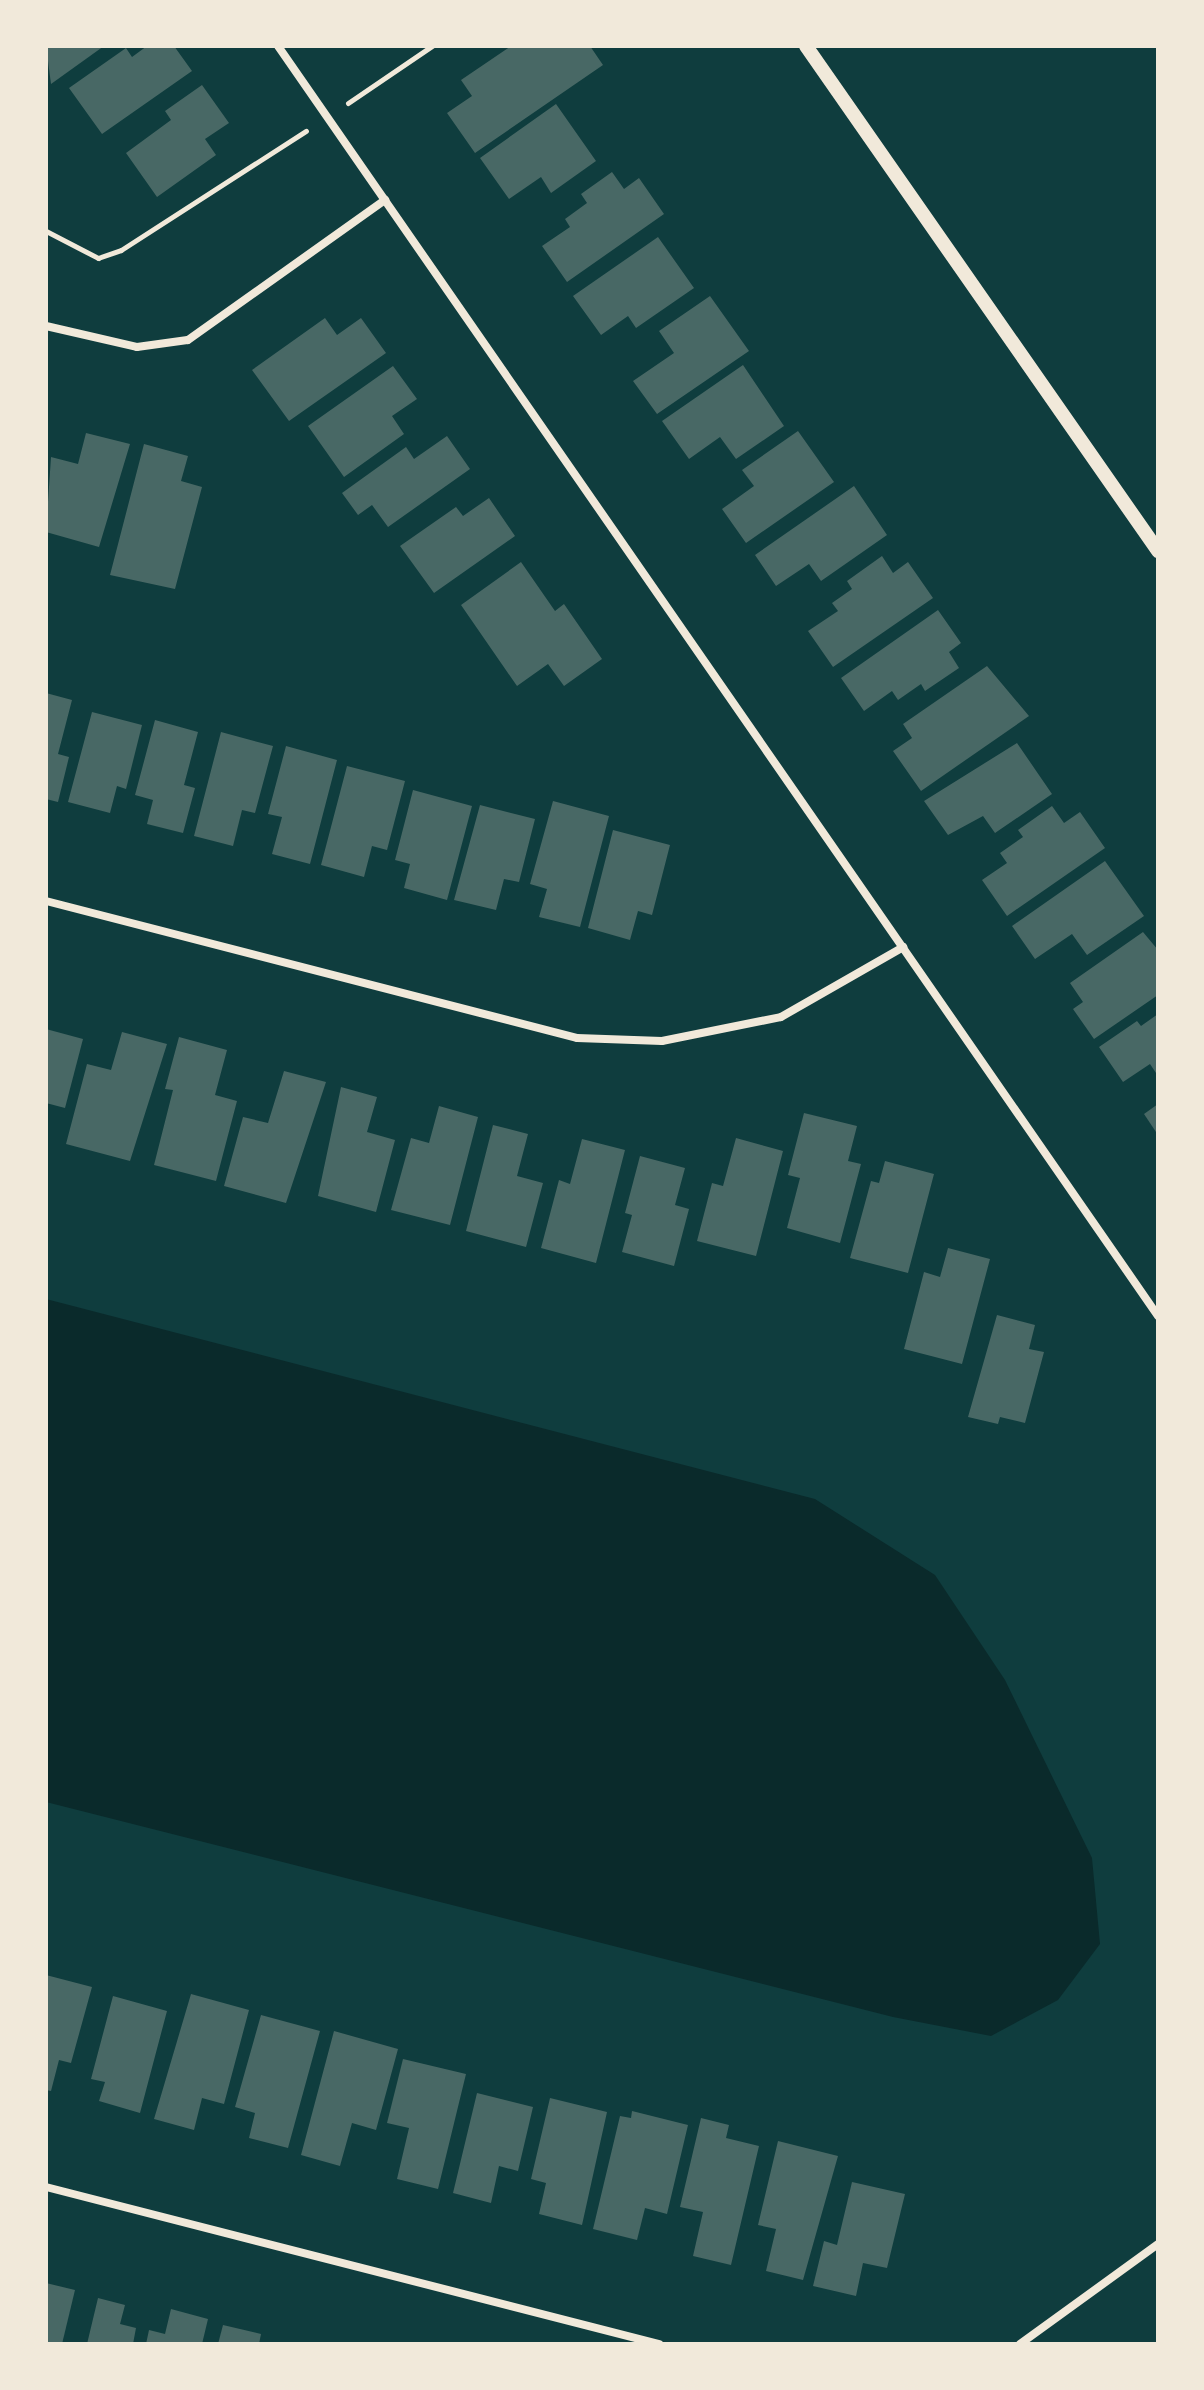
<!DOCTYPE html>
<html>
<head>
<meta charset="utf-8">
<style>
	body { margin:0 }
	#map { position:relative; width:1204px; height:2390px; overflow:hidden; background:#0f3d3e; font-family:"Source Sans 3",sans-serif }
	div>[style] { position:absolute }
	.water>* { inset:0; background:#0a2a2b }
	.building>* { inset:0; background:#486865 }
	.path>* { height:5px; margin:-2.5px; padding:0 2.5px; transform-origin:2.5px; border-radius:2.5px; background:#f1e9da }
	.minor>* { height:8px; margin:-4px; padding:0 4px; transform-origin:4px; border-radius:4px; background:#f1e9da }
	.tertiary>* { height:14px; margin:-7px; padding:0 7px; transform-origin:7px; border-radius:7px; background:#f1e9da }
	span { translate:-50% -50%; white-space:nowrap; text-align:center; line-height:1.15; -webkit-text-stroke:6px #f1e9da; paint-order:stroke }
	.frame { position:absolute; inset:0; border:48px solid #f1e9da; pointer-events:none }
</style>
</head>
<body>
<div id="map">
	<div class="water">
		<div style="clip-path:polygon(46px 1299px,815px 1499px,935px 1575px,1005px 1680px,1092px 1858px,1100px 1944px,1058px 2000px,991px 2036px,893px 2017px,46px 1802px)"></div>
	</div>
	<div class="building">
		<div style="clip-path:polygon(46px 46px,104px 46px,51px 84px)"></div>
		<div style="clip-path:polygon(147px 46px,174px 46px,192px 71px,102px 134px,69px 88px,126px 48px,132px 57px)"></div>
		<div style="clip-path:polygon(511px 46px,590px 46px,603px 65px,475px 153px,447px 113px,472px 96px,461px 80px)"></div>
		<div style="clip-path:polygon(202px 85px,229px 123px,205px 139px,216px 155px,157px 197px,126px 153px,171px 120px,165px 111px)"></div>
		<div style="clip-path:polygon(556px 104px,596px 161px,551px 193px,541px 177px,509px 199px,480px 158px)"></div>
		<div style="clip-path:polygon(612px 172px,624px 189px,639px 178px,664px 214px,567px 282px,542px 246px,570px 227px,565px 219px,587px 203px,581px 194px)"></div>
		<div style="clip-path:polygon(658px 237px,694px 288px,636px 328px,628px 316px,601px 335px,573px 296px)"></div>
		<div style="clip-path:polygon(710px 296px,749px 351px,657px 414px,633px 381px,674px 353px,659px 331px)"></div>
		<div style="clip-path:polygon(325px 318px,337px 335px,361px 318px,386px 353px,289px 421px,252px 370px)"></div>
		<div style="clip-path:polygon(743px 365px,784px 426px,736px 459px,720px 437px,689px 459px,662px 421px)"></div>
		<div style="clip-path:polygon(393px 366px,417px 399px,392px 416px,404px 434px,344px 477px,308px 426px)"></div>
		<div style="clip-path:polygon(798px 431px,834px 482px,746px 543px,722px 509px,754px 486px,742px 470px)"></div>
		<div style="clip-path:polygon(86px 433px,130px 444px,99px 547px,46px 532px,51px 457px,78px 464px)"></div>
		<div style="clip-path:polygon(447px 436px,470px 469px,388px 527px,372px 505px,358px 515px,342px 493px,406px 447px,414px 459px)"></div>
		<div style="clip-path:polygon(144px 444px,188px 456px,181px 481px,202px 487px,175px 589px,110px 575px)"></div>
		<div style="clip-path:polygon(854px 486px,887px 535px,821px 581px,809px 564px,776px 586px,755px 555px)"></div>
		<div style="clip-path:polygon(489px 498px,515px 536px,434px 593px,400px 546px,456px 507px,463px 516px)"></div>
		<div style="clip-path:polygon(882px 556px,893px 573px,908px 562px,933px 598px,833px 667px,808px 631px,838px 611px,832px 603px,852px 589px,847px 581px)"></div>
		<div style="clip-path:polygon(521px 562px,555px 611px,564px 604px,602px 659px,564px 686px,548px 664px,517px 686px,461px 605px)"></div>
		<div style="clip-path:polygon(938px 610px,961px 643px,949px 652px,959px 668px,925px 691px,921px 684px,898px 700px,892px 691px,864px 711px,841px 678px)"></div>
		<div style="clip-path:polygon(987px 666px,1029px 716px,921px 791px,893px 751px,912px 738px,903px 724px)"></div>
		<div style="clip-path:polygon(46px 693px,72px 700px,58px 754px,69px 757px,58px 802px,46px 799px)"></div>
		<div style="clip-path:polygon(92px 712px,142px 725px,126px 789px,117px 786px,110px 813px,68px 802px)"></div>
		<div style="clip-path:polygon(155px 720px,198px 732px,184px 785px,195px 788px,183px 833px,147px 824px,153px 800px,135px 795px)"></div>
		<div style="clip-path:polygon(221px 732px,273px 746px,255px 813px,242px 810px,233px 846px,194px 836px)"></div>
		<div style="clip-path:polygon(1017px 743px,1052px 794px,995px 833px,983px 816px,948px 835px,924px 801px)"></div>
		<div style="clip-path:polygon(286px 746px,337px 760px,310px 864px,272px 854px,282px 817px,268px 814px)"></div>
		<div style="clip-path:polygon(347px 766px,405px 781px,387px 850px,372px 846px,364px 877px,321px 865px)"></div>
		<div style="clip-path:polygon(413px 790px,472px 806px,447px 900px,404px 888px,410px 864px,395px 860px)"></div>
		<div style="clip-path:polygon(553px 801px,609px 816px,580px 927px,539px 917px,547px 889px,530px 884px)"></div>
		<div style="clip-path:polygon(480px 805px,535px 819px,519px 882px,504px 879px,496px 910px,454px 900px)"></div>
		<div style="clip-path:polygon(1052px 806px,1064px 823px,1080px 812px,1105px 848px,1007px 916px,982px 880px,1007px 863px,1000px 853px,1023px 837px,1018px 830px)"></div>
		<div style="clip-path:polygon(613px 830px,670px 845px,652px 915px,638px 911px,630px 940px,588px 928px)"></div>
		<div style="clip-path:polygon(1105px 861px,1144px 916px,1087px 955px,1072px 934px,1035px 959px,1012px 926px)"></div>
		<div style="clip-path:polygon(1143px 932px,1158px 950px,1158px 995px,1094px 1039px,1073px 1009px,1083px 1002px,1070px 983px)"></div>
		<div style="clip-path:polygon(1158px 1014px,1158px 1076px,1150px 1064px,1123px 1082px,1099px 1047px,1137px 1021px,1141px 1026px)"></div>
		<div style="clip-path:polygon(46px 1029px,83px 1039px,65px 1108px,46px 1103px)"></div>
		<div style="clip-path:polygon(122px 1032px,167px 1044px,130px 1161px,66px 1144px,87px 1064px,111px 1070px)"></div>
		<div style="clip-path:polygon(179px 1037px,227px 1050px,215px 1095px,237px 1101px,216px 1181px,154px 1165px,173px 1090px,165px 1089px)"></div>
		<div style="clip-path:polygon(284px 1071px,326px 1082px,286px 1203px,224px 1186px,243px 1117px,268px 1123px)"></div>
		<div style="clip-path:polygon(341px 1087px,377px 1097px,367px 1132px,395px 1140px,376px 1212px,318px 1196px)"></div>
		<div style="clip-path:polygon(1158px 1104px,1158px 1135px,1144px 1114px)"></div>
		<div style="clip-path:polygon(439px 1106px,478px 1117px,450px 1225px,391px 1210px,411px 1138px,429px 1143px)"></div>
		<div style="clip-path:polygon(804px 1113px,857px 1126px,848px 1161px,861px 1164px,840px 1243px,787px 1228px,800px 1178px,788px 1175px)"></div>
		<div style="clip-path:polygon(493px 1125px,528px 1134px,517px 1176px,543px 1183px,526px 1247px,466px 1231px)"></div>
		<div style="clip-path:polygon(736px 1138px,783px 1151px,756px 1256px,697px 1241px,712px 1183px,723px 1186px)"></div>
		<div style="clip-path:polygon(582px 1139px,625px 1150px,596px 1263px,541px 1248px,559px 1180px,570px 1184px)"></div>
		<div style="clip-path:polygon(640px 1156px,685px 1168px,675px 1205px,689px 1209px,674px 1266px,622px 1252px,632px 1215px,625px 1213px)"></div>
		<div style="clip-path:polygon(885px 1161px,934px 1174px,908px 1273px,850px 1258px,871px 1181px,879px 1183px)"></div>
		<div style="clip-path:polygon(948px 1248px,990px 1259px,962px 1364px,904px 1349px,924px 1272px,940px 1277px)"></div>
		<div style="clip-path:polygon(997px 1315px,1035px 1325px,1029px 1349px,1044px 1352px,1025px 1423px,1000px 1417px,998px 1424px,968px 1417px)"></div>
		<div style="clip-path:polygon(46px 1975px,92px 1987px,71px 2063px,59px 2060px,51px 2091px,46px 2090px)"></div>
		<div style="clip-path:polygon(191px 1994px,249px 2010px,224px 2104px,202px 2098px,194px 2130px,154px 2119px)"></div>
		<div style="clip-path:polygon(113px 1996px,167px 2011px,140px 2113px,99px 2101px,105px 2082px,91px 2079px)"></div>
		<div style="clip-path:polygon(261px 2015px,320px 2031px,288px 2148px,249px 2138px,255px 2113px,235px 2107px)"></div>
		<div style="clip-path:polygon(334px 2031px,398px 2049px,376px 2130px,352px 2123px,340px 2166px,301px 2155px)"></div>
		<div style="clip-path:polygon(403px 2059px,466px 2074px,438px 2189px,397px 2179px,409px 2128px,387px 2123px)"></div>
		<div style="clip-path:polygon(477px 2093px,533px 2107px,518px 2171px,499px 2166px,491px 2203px,453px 2193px)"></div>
		<div style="clip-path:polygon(550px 2098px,607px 2112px,582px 2225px,539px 2214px,546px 2183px,531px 2179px)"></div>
		<div style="clip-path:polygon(632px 2111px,688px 2125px,667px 2214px,645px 2208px,637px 2240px,593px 2229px,620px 2116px,631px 2118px)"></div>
		<div style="clip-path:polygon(701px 2118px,729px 2125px,726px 2138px,759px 2146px,731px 2265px,693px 2256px,703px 2212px,680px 2207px)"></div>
		<div style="clip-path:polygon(778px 2141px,838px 2156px,803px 2280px,766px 2271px,776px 2229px,758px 2225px)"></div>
		<div style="clip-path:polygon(852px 2182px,905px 2194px,887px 2268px,863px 2263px,856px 2296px,813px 2286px,824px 2241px,837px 2245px)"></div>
		<div style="clip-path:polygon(46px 2283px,75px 2290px,62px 2344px,46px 2344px)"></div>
		<div style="clip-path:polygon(98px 2298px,125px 2305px,120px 2324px,136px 2328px,133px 2344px,87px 2344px)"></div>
		<div style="clip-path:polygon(171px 2309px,208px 2319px,202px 2344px,146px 2344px,149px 2330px,165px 2334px)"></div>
		<div style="clip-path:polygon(223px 2325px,261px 2334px,259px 2344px,218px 2344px)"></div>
	</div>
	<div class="path">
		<div style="left:348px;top:103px;width:102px;rotate:-34.2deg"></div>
		<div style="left:46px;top:231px;width:59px;rotate:27.4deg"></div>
		<div style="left:98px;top:258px;width:24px;rotate:-19deg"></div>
		<div style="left:121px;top:250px;width:220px;rotate:-32.8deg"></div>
	</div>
	<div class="minor">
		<div style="left:278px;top:46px;width:1545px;rotate:55.28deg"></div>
		<div style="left:46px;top:326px;width:93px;rotate:13deg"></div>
		<div style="left:137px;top:347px;width:51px;rotate:-7.8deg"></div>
		<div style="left:188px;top:340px;width:242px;rotate:-35.4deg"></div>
		<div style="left:46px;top:901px;width:548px;rotate:14.47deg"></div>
		<div style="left:577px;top:1038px;width:85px;rotate:2deg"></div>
		<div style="left:662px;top:1041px;width:121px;rotate:-11.4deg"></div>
		<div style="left:781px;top:1017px;width:141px;rotate:-29.8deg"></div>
		<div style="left:46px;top:2187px;width:633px;rotate:14.37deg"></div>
		<div style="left:1020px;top:2344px;width:170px;rotate:-35.9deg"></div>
	</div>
	<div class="tertiary">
		<div style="left:806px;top:46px;width:616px;rotate:55.12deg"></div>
	</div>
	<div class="frame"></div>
</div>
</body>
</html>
